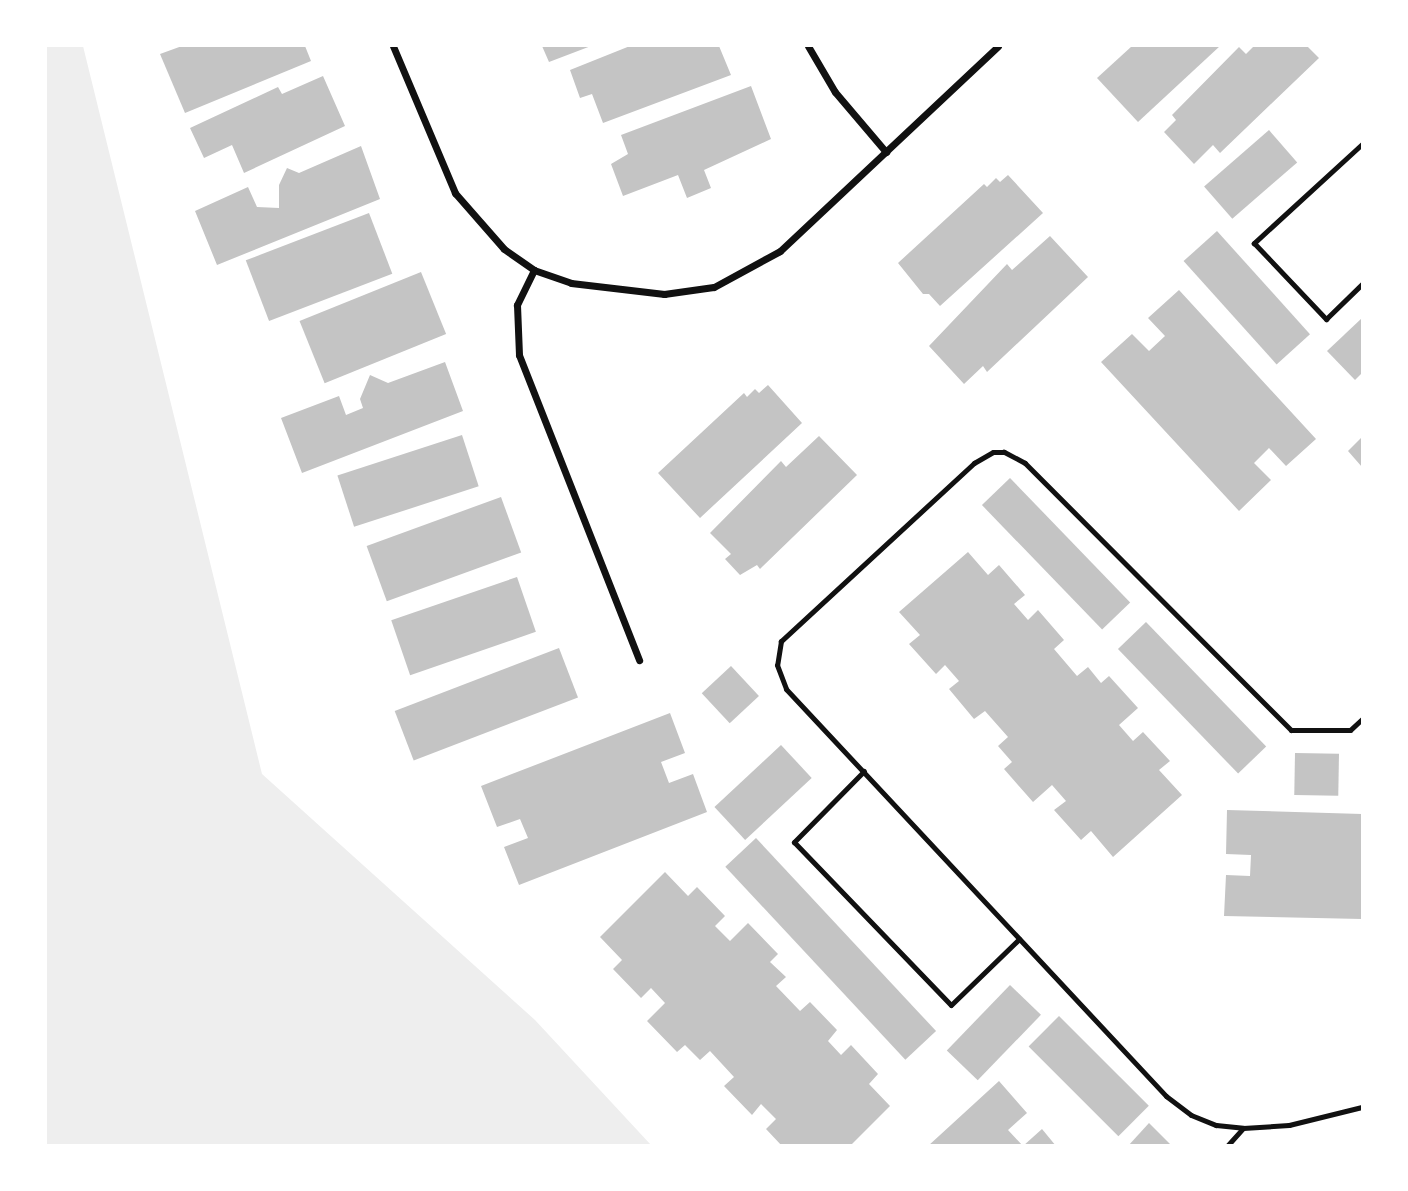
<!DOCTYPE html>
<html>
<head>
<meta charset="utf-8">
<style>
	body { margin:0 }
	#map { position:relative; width:1408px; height:1191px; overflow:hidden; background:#fff; font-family:"Libre Baskerville",serif }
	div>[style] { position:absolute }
	.green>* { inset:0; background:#eee }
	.building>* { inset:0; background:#c4c4c4; transform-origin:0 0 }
	.service>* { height:5px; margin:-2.5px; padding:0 2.5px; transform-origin:2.5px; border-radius:2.5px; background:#111 }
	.minor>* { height:7px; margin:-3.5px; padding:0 3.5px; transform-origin:3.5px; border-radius:3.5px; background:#111 }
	span { translate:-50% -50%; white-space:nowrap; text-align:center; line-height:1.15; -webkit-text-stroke:5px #fff; paint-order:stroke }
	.frame { position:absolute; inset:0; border:47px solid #fff; pointer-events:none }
</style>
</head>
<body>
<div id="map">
	<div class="green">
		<div style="clip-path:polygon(46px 46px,83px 46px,262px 774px,535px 1020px,651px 1145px,46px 1145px)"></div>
	</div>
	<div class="building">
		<div style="clip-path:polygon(182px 46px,305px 46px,311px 61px,185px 113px,160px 54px)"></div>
		<div style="clip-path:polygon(542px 46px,591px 46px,549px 62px)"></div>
		<div style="clip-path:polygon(630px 46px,719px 46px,731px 75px,603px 123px,592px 94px,580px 98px,570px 70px)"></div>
		<div style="clip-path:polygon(1132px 46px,1220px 46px,1138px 122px,1097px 78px)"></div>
		<div style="clip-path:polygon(1254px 46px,1307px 46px,1319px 58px,1220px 153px,1213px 145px,1194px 164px,1164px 132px,1176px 120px,1172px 115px,1239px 47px,1246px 54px)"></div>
		<div style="clip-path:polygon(323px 76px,345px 126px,244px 173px,232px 145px,204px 158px,190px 128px,278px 87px,282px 94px)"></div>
		<div style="clip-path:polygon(751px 86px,771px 139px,704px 170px,711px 188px,687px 198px,678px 175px,623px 196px,611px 164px,628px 154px,621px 135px)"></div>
		<div style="left:1269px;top:130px;width:43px;height:86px;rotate:49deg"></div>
		<div style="clip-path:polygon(361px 146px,380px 199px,217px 265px,195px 211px,248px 187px,257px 207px,279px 208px,279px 185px,287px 168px,299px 173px)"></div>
		<div style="clip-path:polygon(1008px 175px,1043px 213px,940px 306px,929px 294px,923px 294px,898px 263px,984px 184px,987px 187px,996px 178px,1000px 182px)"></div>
		<div style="left:369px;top:213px;width:65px;height:132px;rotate:69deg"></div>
		<div style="left:1217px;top:231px;width:139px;height:45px;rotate:48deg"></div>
		<div style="clip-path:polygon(1050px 236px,1088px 277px,987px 372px,983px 366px,964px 384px,929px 346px,1007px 264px,1012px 270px)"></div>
		<div style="left:421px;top:272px;width:67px;height:131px;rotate:68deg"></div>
		<div style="clip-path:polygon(1179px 290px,1316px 439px,1286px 466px,1269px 448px,1254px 463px,1271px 480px,1239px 511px,1101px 362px,1132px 334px,1149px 351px,1165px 336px,1148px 318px)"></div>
		<div style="clip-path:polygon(1362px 318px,1362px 373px,1355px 380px,1327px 351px)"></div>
		<div style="clip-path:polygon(445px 362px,463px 411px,302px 473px,281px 418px,339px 396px,346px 415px,363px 408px,360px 399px,370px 375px,388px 383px)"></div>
		<div style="clip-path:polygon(768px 385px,802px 423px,700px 518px,658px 473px,744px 393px,747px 397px,755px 389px,759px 393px)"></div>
		<div style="left:462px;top:435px;width:54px;height:131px;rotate:72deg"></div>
		<div style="clip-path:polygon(819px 436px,857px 475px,760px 569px,757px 565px,740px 575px,725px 559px,731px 554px,710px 533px,781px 461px,786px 467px)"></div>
		<div style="clip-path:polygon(1362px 437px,1362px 467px,1348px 451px)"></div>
		<div style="left:1010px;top:478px;width:173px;height:39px;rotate:46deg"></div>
		<div style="left:501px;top:497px;width:59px;height:143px;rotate:70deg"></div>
		<div style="clip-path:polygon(968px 552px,988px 575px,999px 565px,1025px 595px,1014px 604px,1028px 620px,1038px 610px,1064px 640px,1054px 649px,1077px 676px,1088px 667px,1101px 683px,1109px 676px,1138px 708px,1119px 725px,1133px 741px,1143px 732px,1170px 761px,1159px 770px,1182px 795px,1113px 857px,1091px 831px,1081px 840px,1054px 810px,1066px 801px,1052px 785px,1033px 802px,1004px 769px,1012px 762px,998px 746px,1008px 737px,985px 711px,974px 719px,949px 689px,959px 681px,945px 665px,936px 674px,909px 644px,920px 635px,899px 612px)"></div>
		<div style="left:517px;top:577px;width:58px;height:133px;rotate:71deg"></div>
		<div style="left:1146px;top:622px;width:173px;height:39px;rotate:46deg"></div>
		<div style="left:559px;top:648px;width:53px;height:176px;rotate:69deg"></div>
		<div style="left:731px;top:666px;width:41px;height:40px;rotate:47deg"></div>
		<div style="clip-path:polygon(670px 713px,685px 753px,661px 762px,669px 783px,693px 774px,707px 812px,519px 885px,504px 847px,528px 838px,520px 819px,497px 827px,481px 786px)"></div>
		<div style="left:781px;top:745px;width:45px;height:91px;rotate:47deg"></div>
		<div style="left:1295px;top:753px;width:44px;height:42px;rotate:1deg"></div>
		<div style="clip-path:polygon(1227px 810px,1362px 814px,1362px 919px,1224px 916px,1226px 875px,1250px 876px,1251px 855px,1226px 854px)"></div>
		<div style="left:756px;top:838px;width:264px;height:42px;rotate:47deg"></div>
		<div style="clip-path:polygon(665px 872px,688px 896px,697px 887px,725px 916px,715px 926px,730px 941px,748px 923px,778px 954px,770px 962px,786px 977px,776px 986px,800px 1011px,810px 1002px,837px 1030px,828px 1041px,841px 1055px,851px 1045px,878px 1074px,869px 1084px,890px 1106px,850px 1146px,782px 1146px,766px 1129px,776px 1119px,761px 1104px,752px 1115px,724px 1086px,734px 1077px,710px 1051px,700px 1060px,685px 1045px,677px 1052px,647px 1021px,665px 1003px,651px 988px,641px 998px,613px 969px,622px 960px,600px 937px)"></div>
		<div style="left:1010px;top:985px;width:43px;height:91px;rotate:44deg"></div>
		<div style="left:1059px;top:1016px;width:127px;height:43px;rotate:45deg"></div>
		<div style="clip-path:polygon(999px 1081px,1027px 1113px,1008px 1130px,1023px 1146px,928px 1146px)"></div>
		<div style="clip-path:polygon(1149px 1123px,1172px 1146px,1128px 1146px)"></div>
		<div style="clip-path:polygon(1042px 1129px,1056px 1146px,1023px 1146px)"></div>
	</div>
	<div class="service">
		<div style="left:1362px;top:144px;width:147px;rotate:137.5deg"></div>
		<div style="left:1254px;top:243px;width:105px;rotate:46.5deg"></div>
		<div style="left:1326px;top:319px;width:50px;rotate:-44.2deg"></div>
		<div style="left:1362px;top:719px;width:16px;rotate:137deg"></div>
		<div style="left:1350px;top:730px;width:59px;rotate:180deg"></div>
		<div style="left:1291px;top:730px;width:377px;rotate:-134.9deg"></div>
		<div style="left:1025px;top:463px;width:24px;rotate:-152deg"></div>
		<div style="left:1004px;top:452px;width:11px;rotate:180deg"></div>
		<div style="left:993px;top:452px;width:22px;rotate:150deg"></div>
		<div style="left:974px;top:463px;width:263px;rotate:137.3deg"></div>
		<div style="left:781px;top:641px;width:24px;rotate:99deg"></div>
		<div style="left:777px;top:665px;width:26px;rotate:69deg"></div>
		<div style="left:786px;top:689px;width:557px;rotate:46.96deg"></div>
		<div style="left:1166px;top:1096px;width:31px;rotate:37deg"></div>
		<div style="left:1191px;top:1115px;width:27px;rotate:22deg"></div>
		<div style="left:1216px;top:1125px;width:27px;rotate:6deg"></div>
		<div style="left:1243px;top:1128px;width:46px;rotate:-3.7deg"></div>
		<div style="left:1289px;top:1125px;width:75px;rotate:-13.9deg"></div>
		<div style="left:864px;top:771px;width:100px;rotate:134.6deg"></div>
		<div style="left:794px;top:842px;width:226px;rotate:46.1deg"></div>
		<div style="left:951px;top:1005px;width:95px;rotate:-44.1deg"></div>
		<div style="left:1227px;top:1146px;width:24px;rotate:-48deg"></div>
	</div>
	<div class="minor">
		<div style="left:393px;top:46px;width:160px;rotate:67.1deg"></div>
		<div style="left:455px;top:193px;width:74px;rotate:48.8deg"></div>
		<div style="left:504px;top:249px;width:37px;rotate:35deg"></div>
		<div style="left:534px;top:270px;width:39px;rotate:19deg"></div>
		<div style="left:571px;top:283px;width:94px;rotate:6.7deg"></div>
		<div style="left:664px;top:294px;width:50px;rotate:-8deg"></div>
		<div style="left:714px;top:287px;width:75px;rotate:-28.6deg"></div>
		<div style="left:780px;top:251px;width:299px;rotate:-43.2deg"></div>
		<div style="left:808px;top:46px;width:53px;rotate:59.6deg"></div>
		<div style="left:835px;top:92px;width:79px;rotate:49.6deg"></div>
		<div style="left:534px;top:270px;width:39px;rotate:116deg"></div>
		<div style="left:517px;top:305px;width:50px;rotate:87.7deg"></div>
		<div style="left:519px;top:355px;width:328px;rotate:68.5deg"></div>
	</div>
	<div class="frame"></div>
</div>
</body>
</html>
